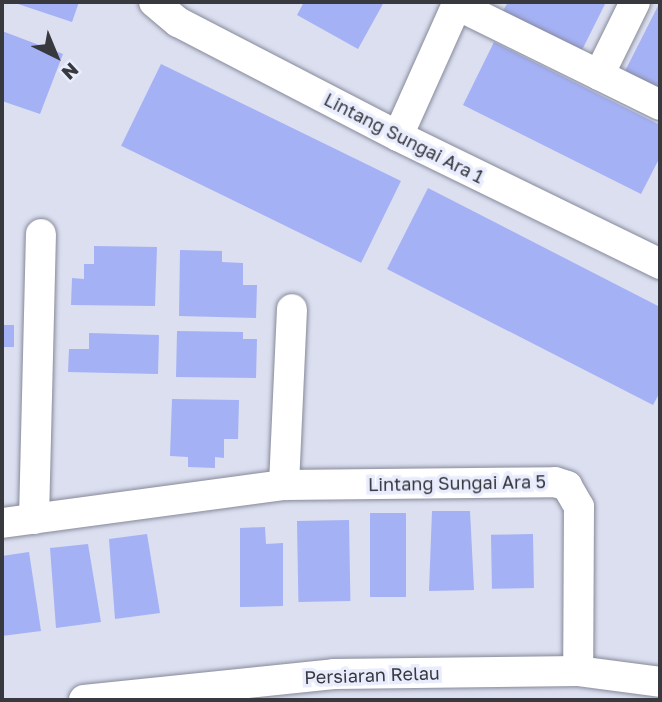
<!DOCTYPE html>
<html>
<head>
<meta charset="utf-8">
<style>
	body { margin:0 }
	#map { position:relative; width:662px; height:702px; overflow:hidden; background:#dbdff0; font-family:"Golos Text",sans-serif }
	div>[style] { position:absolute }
	.building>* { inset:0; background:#a4b1f5; transform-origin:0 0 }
	.roads { filter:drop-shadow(0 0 2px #868999) drop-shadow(0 0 2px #868999) }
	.minor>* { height:30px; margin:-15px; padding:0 15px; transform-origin:15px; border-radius:15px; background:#fff }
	span { translate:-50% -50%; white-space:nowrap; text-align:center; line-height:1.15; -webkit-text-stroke:7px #e8ecfd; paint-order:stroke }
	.street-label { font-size:18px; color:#37393f }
	.frame { position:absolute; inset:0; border:4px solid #37393f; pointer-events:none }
	.north { position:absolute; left:21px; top:21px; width:70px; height:70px; -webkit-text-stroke:5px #e8ecfd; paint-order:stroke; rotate:137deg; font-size:19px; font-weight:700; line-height:28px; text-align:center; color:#37393f }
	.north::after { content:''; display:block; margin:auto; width:24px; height:32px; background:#37393f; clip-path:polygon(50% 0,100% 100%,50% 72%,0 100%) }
</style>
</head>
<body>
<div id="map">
	<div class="building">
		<div style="clip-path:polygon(12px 2px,79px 2px,72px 22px)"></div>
		<div style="clip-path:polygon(304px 2px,384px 2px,358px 49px,297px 15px)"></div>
		<div style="clip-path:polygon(508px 2px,606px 2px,579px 56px,500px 16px)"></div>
		<div style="clip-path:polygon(660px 2px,660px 96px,622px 77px)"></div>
		<div style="clip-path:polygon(2px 31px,63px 54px,40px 114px,2px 101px)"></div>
		<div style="clip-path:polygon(494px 42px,660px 125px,660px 157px,641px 194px,463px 105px)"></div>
		<div style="left:161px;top:64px;width:267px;height:91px;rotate:26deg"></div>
		<div style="clip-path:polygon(428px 188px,660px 307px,660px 392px,653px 405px,387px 269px)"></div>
		<div style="clip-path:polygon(94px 246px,157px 247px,155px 306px,71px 305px,72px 278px,84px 279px,84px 264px,94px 264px)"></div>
		<div style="clip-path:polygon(180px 250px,222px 251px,222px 262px,243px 263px,243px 285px,257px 285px,256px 318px,179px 316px)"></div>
		<div style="left:2px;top:325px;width:12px;height:22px"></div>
		<div style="clip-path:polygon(177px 331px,243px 332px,243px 339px,257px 339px,256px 378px,176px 377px)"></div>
		<div style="clip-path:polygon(89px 333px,159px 335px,158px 374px,68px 372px,69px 349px,89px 349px)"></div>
		<div style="clip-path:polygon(172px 399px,239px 400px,238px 439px,224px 439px,224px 458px,215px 457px,215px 468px,188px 467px,188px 457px,170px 456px)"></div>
		<div style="clip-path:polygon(432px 511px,470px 511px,474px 590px,429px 591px)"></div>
		<div style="left:370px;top:513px;width:36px;height:84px"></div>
		<div style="left:349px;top:520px;width:81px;height:52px;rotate:89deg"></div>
		<div style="clip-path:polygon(265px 527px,266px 544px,283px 543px,283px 606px,240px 607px,240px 528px)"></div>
		<div style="clip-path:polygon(147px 534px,160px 613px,115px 619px,109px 539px)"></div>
		<div style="left:533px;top:534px;width:54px;height:42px;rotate:89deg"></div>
		<div style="clip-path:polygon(88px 544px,101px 622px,56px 628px,50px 548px)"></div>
		<div style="clip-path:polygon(29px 552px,41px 631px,2px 636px,2px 556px)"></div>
	</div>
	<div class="roads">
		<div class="minor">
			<div style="left:154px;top:2px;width:31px;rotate:40deg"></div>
			<div style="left:178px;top:22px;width:248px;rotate:27.4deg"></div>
			<div style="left:398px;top:136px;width:292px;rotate:26deg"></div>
			<div style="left:457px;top:5px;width:226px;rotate:26.2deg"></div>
			<div style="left:599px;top:75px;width:81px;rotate:-63.7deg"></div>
			<div style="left:398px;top:136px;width:147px;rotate:-65.9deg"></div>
			<div style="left:284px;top:485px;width:176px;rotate:-87.4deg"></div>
			<div style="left:34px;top:519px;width:285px;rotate:-88.6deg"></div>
			<div style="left:2px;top:523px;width:285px;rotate:-7.7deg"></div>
			<div style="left:284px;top:485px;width:271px;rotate:-0.6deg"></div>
			<div style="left:555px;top:482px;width:13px;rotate:18deg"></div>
			<div style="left:567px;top:486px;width:24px;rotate:60deg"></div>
			<div style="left:579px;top:507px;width:164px;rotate:90.3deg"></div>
			<div style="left:84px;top:700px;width:251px;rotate:-5.9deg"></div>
			<div style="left:334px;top:674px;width:244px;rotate:-0.7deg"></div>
			<div style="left:578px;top:671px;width:83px;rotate:7.6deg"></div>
		</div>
	</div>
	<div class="street-label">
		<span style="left:404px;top:138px;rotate:27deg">Lintang Sungai Ara 1</span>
		<span style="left:457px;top:483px;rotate:-1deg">Lintang Sungai Ara 5</span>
		<span style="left:372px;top:675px;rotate:-2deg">Persiaran Relau</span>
	</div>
	<div class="frame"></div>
	<div class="north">N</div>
</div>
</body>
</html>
